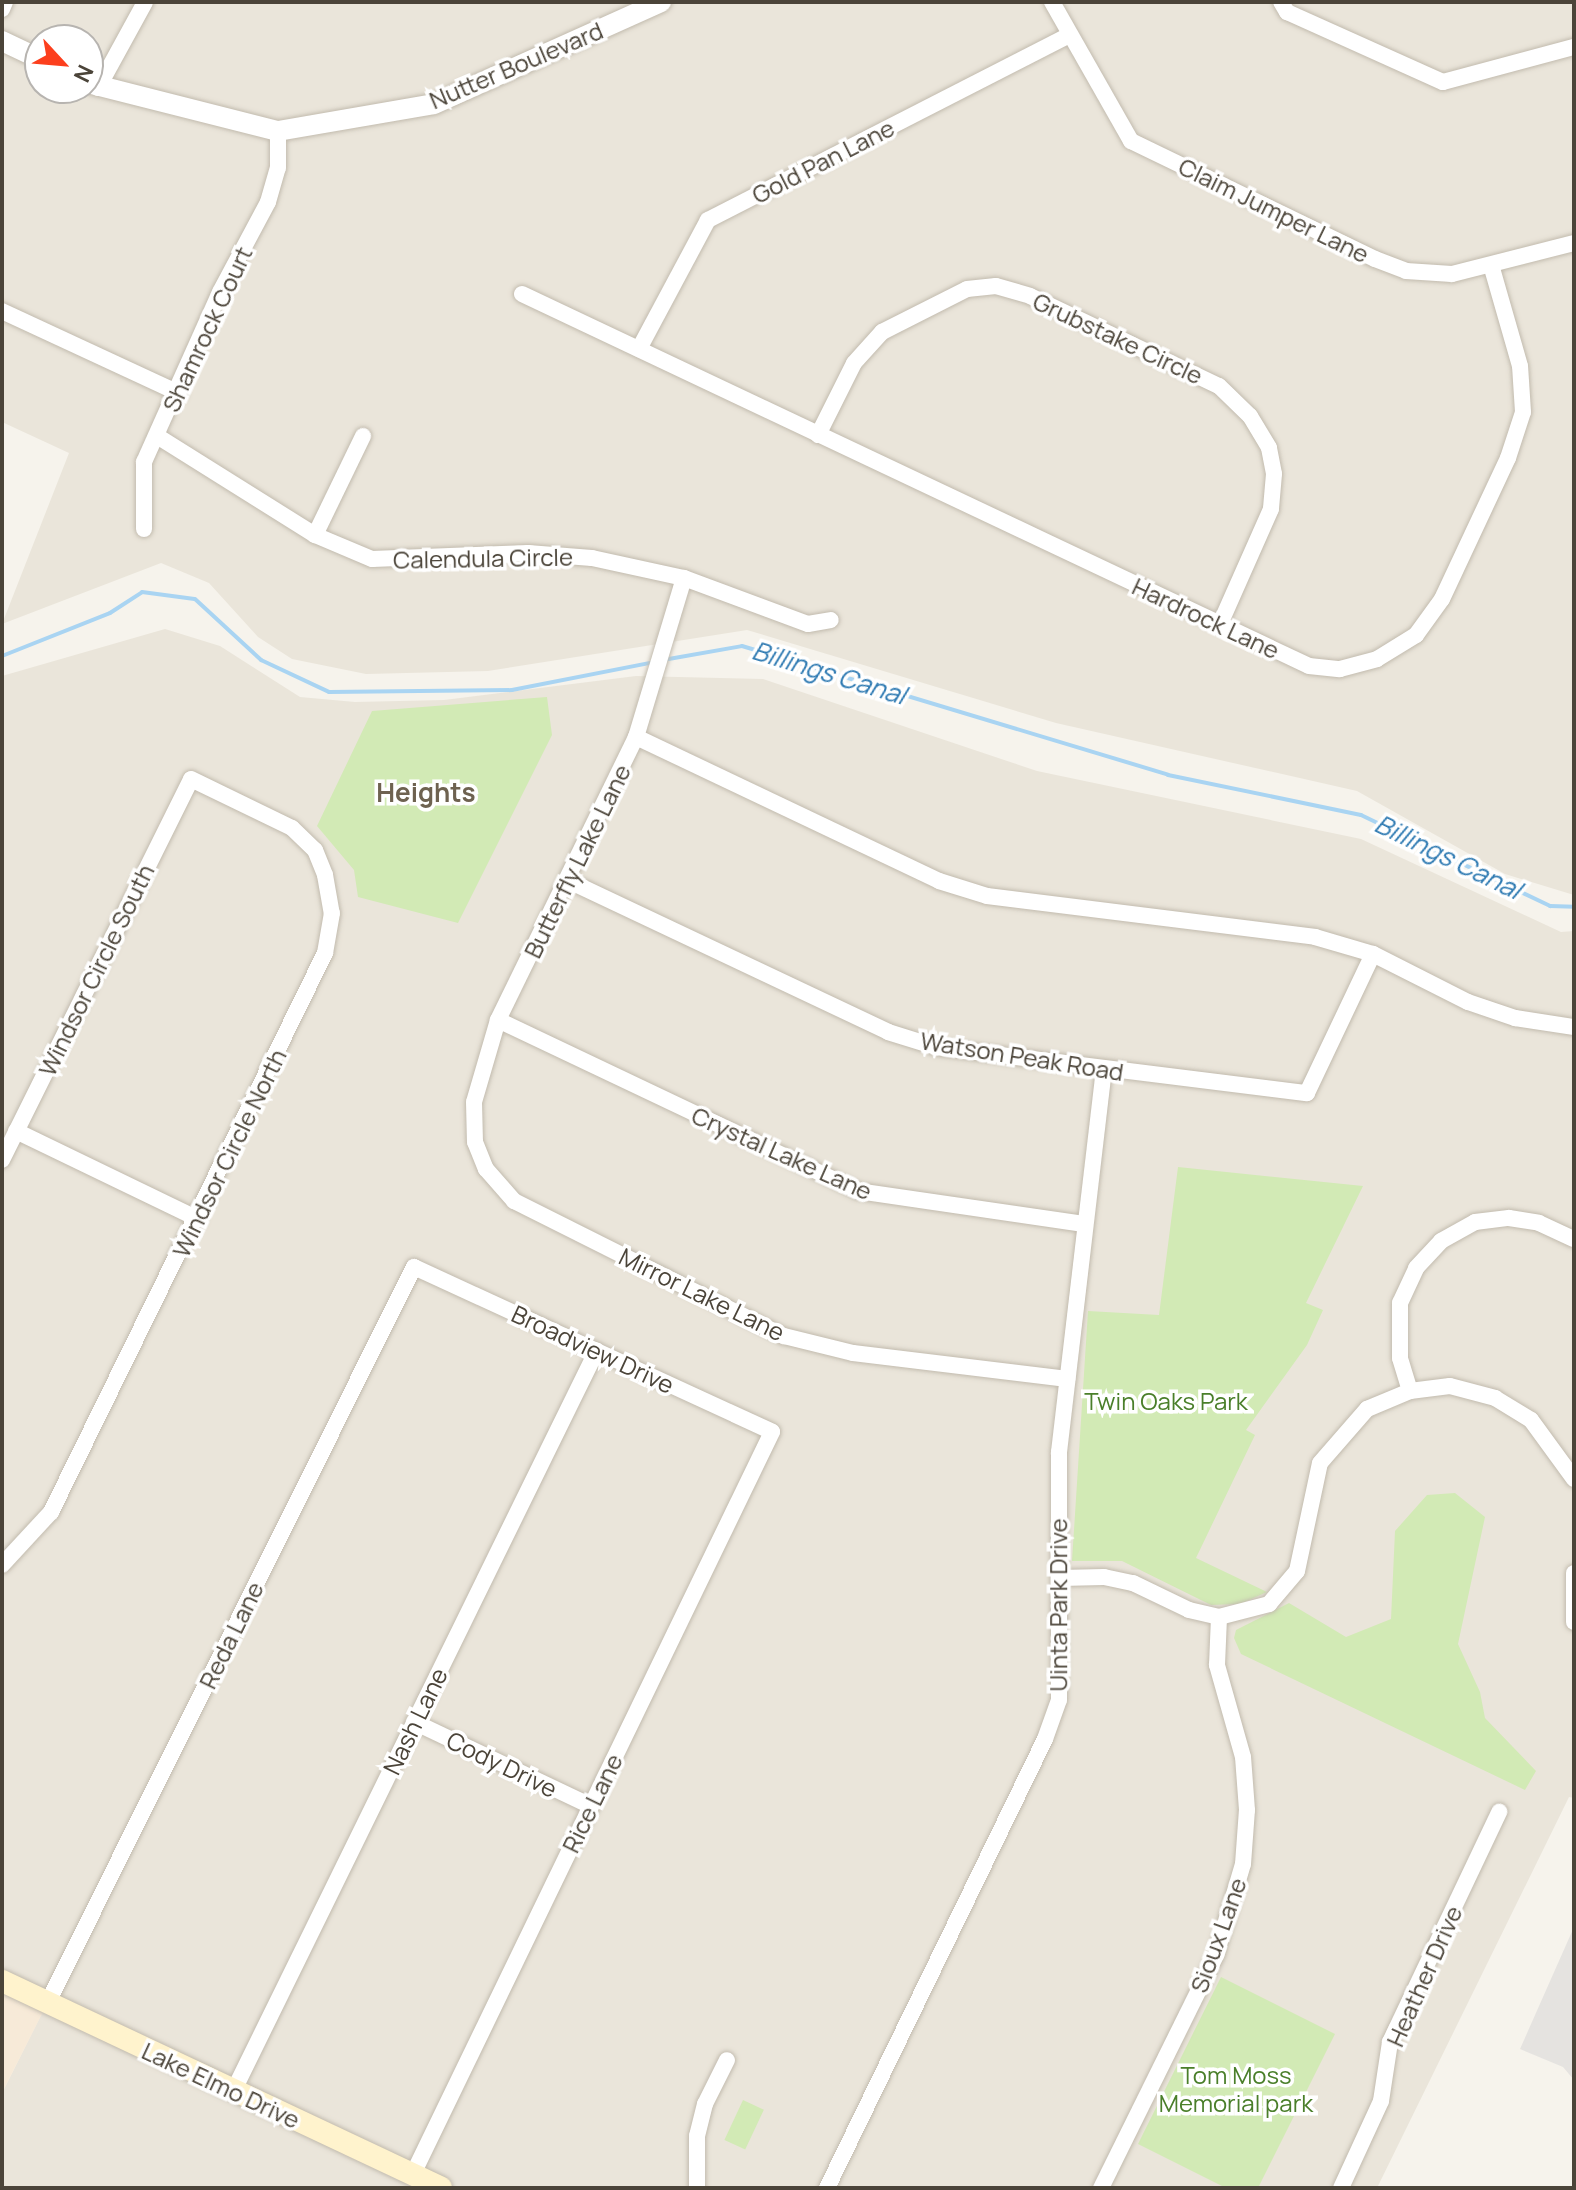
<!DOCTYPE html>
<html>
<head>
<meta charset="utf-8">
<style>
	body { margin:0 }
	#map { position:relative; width:1576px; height:2190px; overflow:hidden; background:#f6f3ec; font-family:Manrope,sans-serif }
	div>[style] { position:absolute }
	.residential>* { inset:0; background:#eae5da }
	.commercial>* { inset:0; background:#f7ead8 }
	.green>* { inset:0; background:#d2eab5; transform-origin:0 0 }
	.parking>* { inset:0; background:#e5e3e0 }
	.stream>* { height:4px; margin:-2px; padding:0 2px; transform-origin:2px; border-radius:2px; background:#a9d4f2 }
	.roads { filter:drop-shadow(0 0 2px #c2bbae) drop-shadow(0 0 2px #c2bbae) }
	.minor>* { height:16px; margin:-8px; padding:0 8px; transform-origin:8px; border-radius:8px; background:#fff }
	.tertiary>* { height:20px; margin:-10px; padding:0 10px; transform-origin:10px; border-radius:10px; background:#fff }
	.secondary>* { height:22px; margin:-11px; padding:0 11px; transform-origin:11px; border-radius:11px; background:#fff3cd }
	span { translate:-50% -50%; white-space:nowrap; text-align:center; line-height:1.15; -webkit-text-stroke:7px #fff; paint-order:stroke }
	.street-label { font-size:24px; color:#4b4439 }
	.park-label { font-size:24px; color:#4a7f2a }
	.water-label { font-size:26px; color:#2e7ab2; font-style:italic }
	.neighbourhood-label { font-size:26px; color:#6e6250; font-weight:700 }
	.frame { position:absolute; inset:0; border:4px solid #4b4439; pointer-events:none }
	.north { position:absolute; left:24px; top:24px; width:80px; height:80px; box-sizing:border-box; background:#fff; border:2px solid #b7b4b0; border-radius:50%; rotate:116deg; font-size:22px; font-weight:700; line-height:32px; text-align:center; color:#4b4439 }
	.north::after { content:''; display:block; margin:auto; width:28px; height:36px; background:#fc3f1d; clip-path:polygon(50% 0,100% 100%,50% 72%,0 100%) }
</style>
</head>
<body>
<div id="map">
	<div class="residential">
		<div style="clip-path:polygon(evenodd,2px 2px,1574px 2px,1574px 895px,1505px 874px,1357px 791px,1056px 723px,747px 630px,488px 671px,366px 674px,292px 659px,258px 637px,209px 583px,161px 563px,2px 624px,69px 453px,2px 422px,2px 2px,40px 40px,88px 40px,88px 88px,40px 88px,40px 40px)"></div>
		<div style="clip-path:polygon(165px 629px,220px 646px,300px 697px,355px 702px,444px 700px,636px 676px,763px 679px,1037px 771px,1361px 839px,1561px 932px,1574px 931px,1574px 1798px,1569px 1797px,1377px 2188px,2px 2188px,2px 2093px,47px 2003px,2px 1981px,2px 676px)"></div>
	</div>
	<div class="commercial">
		<div style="clip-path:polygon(2px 1981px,48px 2002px,2px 2093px)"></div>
	</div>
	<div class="green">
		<div style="clip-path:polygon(547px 697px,552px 735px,458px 923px,358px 897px,354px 870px,317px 826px,372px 711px)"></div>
		<div style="clip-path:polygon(1178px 1167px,1363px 1186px,1306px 1303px,1323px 1310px,1307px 1345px,1246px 1430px,1255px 1435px,1196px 1558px,1267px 1592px,1240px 1604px,1211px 1605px,1122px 1561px,1072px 1561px,1088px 1311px,1159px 1315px)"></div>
		<div style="clip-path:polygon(1455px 1493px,1485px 1517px,1458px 1644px,1480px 1692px,1485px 1718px,1536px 1771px,1525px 1790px,1241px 1654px,1234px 1638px,1236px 1630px,1289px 1603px,1346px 1637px,1391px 1619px,1395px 1531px,1427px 1495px)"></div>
		<div style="clip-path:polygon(1221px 1977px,1335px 2034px,1258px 2188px,1226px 2188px,1138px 2144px)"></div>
		<div style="left:743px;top:2100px;width:23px;height:44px;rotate:25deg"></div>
	</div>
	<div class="parking">
		<div style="clip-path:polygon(1574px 1927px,1574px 2080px,1563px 2067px,1520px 2049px)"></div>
	</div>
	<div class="stream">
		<div style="left:2px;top:656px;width:116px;rotate:-21.7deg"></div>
		<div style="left:110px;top:613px;width:38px;rotate:-33deg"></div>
		<div style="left:142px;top:592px;width:53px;rotate:7.5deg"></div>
		<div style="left:195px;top:599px;width:90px;rotate:42.7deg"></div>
		<div style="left:261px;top:660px;width:75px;rotate:25.2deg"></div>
		<div style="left:329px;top:692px;width:183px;rotate:-0.6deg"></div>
		<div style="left:512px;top:690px;width:146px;rotate:-11.1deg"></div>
		<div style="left:663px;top:660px;width:80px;rotate:-10deg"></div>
		<div style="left:742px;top:646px;width:445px;rotate:16.8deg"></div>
		<div style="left:1168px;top:775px;width:197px;rotate:11.7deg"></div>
		<div style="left:1361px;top:815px;width:210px;rotate:25.7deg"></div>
		<div style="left:1550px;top:906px;width:24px;rotate:2deg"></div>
	</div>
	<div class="roads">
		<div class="minor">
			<div style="left:1052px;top:2px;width:160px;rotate:60.4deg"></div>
			<div style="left:1131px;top:141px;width:271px;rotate:25.8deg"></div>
			<div style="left:1375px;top:259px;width:33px;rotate:21deg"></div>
			<div style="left:1406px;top:271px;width:46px;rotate:3.7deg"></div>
			<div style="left:1452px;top:274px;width:126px;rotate:-14.3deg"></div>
			<div style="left:1281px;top:2px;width:12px;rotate:59deg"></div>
			<div style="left:1287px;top:12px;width:171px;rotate:24.2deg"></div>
			<div style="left:1443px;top:82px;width:136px;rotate:-15deg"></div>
			<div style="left:2px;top:9px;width:8px;rotate:-67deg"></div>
			<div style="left:98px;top:88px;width:98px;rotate:-61.3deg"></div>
			<div style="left:522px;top:294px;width:870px;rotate:25.3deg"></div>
			<div style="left:1309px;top:666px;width:31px;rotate:6deg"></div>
			<div style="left:1340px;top:669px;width:38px;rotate:-15deg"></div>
			<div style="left:1377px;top:659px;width:46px;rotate:-31.6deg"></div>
			<div style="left:1416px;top:635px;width:44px;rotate:-54.2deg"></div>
			<div style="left:1442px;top:599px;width:156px;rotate:-64.9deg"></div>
			<div style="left:1508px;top:458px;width:48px;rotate:-71.9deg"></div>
			<div style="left:1523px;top:412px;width:46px;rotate:-93.7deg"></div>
			<div style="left:1520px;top:366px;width:105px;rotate:-106deg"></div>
			<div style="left:2px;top:311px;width:195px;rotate:24.9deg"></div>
			<div style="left:639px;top:349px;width:146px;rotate:-61.9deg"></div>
			<div style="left:708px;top:220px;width:406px;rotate:-27.1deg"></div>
			<div style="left:818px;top:435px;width:80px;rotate:-63.4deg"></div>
			<div style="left:854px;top:363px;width:42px;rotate:-47.9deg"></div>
			<div style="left:882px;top:332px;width:95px;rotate:-26.8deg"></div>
			<div style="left:967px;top:289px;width:29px;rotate:-6deg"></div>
			<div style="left:996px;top:286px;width:35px;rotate:16deg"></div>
			<div style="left:1030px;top:296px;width:209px;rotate:25.5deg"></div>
			<div style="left:1219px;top:386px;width:43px;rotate:44.1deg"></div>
			<div style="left:1250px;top:416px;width:37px;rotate:59deg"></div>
			<div style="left:1269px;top:448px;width:26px;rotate:79deg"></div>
			<div style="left:1274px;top:474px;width:35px;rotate:95deg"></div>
			<div style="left:1271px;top:509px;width:126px;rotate:113.9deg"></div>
			<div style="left:157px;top:436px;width:186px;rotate:32.1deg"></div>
			<div style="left:315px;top:535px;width:62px;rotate:22.8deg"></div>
			<div style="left:372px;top:559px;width:156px;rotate:-2.2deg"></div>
			<div style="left:528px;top:553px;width:64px;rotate:4.5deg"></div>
			<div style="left:592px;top:558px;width:94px;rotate:12.3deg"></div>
			<div style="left:684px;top:578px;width:132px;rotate:20.4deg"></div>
			<div style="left:808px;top:624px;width:23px;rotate:-10deg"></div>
			<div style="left:144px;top:529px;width:67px;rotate:-90deg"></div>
			<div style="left:144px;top:462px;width:186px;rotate:-65.9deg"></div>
			<div style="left:220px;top:292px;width:102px;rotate:-61.9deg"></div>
			<div style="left:268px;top:202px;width:35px;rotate:-74deg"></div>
			<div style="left:278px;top:168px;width:37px;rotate:-90deg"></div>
			<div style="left:315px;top:535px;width:110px;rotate:-64.1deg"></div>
			<div style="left:684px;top:578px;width:166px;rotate:106.8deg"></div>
			<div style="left:636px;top:737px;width:315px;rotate:116deg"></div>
			<div style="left:498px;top:1020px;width:85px;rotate:106.3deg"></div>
			<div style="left:474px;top:1102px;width:40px;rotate:88.6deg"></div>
			<div style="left:475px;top:1142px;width:29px;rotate:68deg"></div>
			<div style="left:486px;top:1169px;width:43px;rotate:48.8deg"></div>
			<div style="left:514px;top:1201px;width:302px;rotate:26.6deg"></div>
			<div style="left:784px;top:1336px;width:71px;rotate:13.8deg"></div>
			<div style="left:853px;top:1353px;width:216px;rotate:6.9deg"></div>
			<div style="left:636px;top:737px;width:335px;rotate:25.4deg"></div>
			<div style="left:939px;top:881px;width:50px;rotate:17.4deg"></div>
			<div style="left:987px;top:896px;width:331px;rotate:7.1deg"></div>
			<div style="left:1315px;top:937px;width:60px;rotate:16.3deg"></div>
			<div style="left:569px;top:881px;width:353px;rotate:25.3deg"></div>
			<div style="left:888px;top:1032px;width:50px;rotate:17.4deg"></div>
			<div style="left:936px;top:1047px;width:374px;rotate:7.1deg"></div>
			<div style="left:1307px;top:1093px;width:154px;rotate:-64.6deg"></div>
			<div style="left:1373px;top:954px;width:106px;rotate:26.8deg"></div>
			<div style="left:1468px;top:1002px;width:50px;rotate:18.8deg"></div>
			<div style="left:1515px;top:1018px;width:60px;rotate:8.7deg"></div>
			<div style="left:498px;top:1020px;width:399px;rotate:25.4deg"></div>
			<div style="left:858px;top:1191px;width:229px;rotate:8.3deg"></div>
			<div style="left:16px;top:1131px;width:202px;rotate:25.8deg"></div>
			<div style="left:2px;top:1160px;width:425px;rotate:-63.6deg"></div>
			<div style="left:191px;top:779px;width:112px;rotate:25.9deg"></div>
			<div style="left:292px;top:828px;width:32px;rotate:44deg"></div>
			<div style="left:315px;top:850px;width:27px;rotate:68deg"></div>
			<div style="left:325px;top:875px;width:39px;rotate:80deg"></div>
			<div style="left:332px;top:913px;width:41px;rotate:99.9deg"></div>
			<div style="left:325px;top:953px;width:623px;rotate:116.11deg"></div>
			<div style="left:51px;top:1512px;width:72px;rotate:132.8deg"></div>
			<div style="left:1410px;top:1391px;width:34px;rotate:-107deg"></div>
			<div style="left:1400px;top:1358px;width:55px;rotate:-90deg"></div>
			<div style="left:1400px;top:1303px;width:38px;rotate:-65deg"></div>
			<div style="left:1416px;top:1268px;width:37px;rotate:-47deg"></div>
			<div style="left:1441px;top:1241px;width:39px;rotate:-29deg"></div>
			<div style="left:1475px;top:1222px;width:34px;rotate:-7deg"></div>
			<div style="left:1509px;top:1218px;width:30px;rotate:9deg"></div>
			<div style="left:1539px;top:1223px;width:38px;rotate:25deg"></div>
			<div style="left:1574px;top:1573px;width:49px;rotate:90deg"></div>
			<div style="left:1060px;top:1578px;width:44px;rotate:-1.3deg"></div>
			<div style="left:1104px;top:1577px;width:30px;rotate:12deg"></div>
			<div style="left:1133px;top:1583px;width:62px;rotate:25.7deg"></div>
			<div style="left:1189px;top:1610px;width:31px;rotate:13deg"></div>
			<div style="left:1219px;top:1617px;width:52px;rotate:-14.6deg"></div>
			<div style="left:1269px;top:1604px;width:43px;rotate:-49.7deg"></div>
			<div style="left:1297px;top:1571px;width:110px;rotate:-78deg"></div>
			<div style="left:1320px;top:1463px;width:72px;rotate:-49deg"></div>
			<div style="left:1367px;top:1409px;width:47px;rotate:-22.7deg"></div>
			<div style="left:1410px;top:1391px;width:40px;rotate:-7.1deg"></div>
			<div style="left:1450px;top:1386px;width:47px;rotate:14.9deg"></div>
			<div style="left:1495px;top:1398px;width:42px;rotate:31.4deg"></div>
			<div style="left:1531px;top:1420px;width:73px;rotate:53.9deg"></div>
			<div style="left:414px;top:1722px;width:196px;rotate:25.4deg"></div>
			<div style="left:48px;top:2002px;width:821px;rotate:-63.53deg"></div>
			<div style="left:414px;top:1267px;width:394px;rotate:24.7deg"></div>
			<div style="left:772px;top:1432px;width:824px;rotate:115.82deg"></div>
			<div style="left:233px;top:2092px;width:826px;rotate:-63.87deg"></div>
			<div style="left:697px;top:2188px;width:52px;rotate:-90deg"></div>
			<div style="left:697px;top:2136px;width:33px;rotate:-76deg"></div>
			<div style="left:705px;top:2104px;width:49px;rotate:-63.4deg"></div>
			<div style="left:827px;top:2188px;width:499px;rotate:-64.1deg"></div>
			<div style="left:1045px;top:1739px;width:41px;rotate:-70.3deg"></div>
			<div style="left:1059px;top:1700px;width:248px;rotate:-90deg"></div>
			<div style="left:1059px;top:1452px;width:386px;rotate:-83.3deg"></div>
			<div style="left:1101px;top:2188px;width:260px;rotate:-63.7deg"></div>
			<div style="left:1216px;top:1955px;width:95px;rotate:-73.5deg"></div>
			<div style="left:1243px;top:1864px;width:54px;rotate:-85.8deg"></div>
			<div style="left:1247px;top:1810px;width:53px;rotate:-94.3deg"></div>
			<div style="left:1243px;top:1757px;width:96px;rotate:-105.8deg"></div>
			<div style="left:1217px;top:1665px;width:48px;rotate:-87.6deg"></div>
			<div style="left:1341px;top:2188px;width:96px;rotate:-65.3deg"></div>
			<div style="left:1381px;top:2101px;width:60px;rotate:-81.3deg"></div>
			<div style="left:1390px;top:2042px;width:255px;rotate:-64.6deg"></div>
		</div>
		<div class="tertiary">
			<div style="left:2px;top:41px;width:42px;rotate:25.3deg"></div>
			<div style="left:88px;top:83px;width:196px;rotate:14.2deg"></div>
			<div style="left:278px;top:131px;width:158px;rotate:-9.8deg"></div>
			<div style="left:434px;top:104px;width:249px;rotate:-24.2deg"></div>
		</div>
		<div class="secondary">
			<div style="left:2px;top:1981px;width:485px;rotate:25.2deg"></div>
		</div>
	</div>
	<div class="street-label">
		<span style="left:516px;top:65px;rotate:-23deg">Nutter Boulevard</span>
		<span style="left:823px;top:161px;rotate:-27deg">Gold Pan Lane</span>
		<span style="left:1274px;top:210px;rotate:26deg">Claim Jumper Lane</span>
		<span style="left:207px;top:329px;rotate:-65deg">Shamrock Court</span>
		<span style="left:1118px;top:338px;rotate:25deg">Grubstake Circle</span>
		<span style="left:483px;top:558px;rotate:-1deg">Calendula Circle</span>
		<span style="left:1206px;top:618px;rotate:25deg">Hardrock Lane</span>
		<span style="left:577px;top:861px;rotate:-64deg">Butterfly Lake Lane</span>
		<span style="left:96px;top:970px;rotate:-64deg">Windsor Circle South</span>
		<span style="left:1022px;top:1056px;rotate:9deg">Watson Peak Road</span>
		<span style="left:229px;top:1153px;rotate:-64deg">Windsor Circle North</span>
		<span style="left:782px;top:1153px;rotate:24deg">Crystal Lake Lane</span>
		<span style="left:702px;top:1294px;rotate:26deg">Mirror Lake Lane</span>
		<span style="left:593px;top:1349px;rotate:25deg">Broadview Drive</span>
		<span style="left:1058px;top:1605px;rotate:-90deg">Uinta Park Drive</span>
		<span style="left:231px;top:1635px;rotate:-64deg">Reda Lane</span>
		<span style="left:415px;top:1721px;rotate:-64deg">Nash Lane</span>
		<span style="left:502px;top:1764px;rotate:26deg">Cody Drive</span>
		<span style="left:592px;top:1803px;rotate:-64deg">Rice Lane</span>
		<span style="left:1218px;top:1935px;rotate:-70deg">Sioux Lane</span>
		<span style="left:1424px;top:1976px;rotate:-66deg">Heather Drive</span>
		<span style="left:221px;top:2085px;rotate:25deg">Lake Elmo Drive</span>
	</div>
	<div class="park-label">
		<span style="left:1166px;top:1401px">Twin Oaks Park</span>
		<span style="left:1236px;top:2089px">Tom Moss<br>Memorial park</span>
	</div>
	<div class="water-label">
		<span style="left:829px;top:673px;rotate:17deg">Billings Canal</span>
		<span style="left:1448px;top:857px;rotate:26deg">Billings Canal</span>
	</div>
	<div class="neighbourhood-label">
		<span style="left:426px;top:793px">Heights</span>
	</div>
	<div class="frame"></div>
	<div class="north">N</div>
</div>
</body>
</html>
